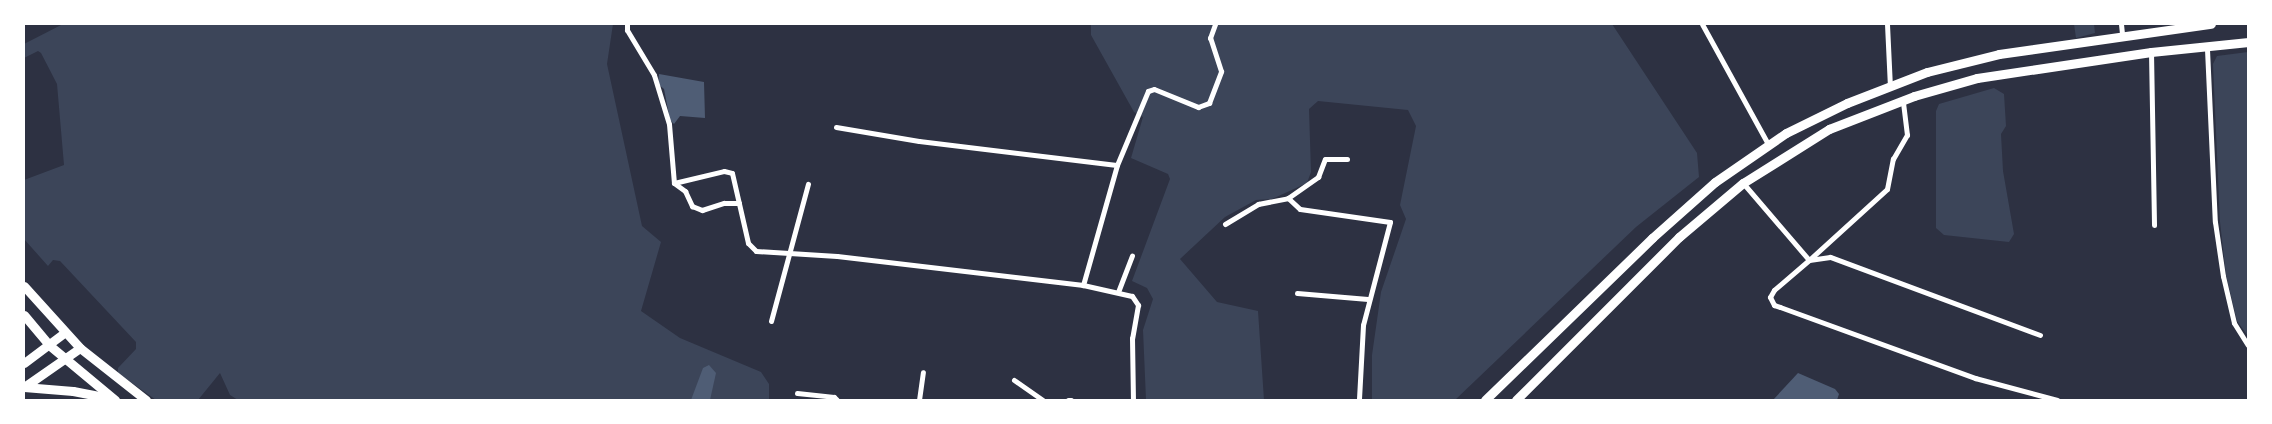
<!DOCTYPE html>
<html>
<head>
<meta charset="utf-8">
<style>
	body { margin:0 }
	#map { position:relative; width:2272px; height:424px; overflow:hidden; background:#2d3142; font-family:"Nunito Sans",sans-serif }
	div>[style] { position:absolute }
	.green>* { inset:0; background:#3c4559 }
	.water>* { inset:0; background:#4f5d75 }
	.minor>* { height:5px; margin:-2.5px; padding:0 2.5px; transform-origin:2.5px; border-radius:2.5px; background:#fff }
	.primary>* { height:9px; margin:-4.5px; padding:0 4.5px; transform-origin:4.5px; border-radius:4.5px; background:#fff }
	span { translate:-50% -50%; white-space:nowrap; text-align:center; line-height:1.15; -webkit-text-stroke:4px #fff; paint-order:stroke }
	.frame { position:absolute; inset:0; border:25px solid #fff; pointer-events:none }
</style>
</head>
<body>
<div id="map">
	<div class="green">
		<div style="clip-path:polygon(63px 24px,613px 24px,607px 64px,642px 226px,661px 242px,641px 311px,680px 338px,761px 372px,769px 384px,769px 400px,238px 400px,230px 395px,220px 373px,198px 400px,156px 400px,118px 373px,118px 368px,136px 349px,136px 342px,60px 261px,53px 260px,48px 266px,24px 239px,24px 180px,64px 165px,57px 84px,41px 53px,38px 51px,24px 58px,24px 44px)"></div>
		<div style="clip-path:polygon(1091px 24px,1612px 24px,1697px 153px,1699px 177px,1636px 227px,1455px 400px,1372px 400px,1372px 355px,1381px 292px,1406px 219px,1400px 205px,1416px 126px,1408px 110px,1318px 101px,1309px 109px,1311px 172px,1307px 183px,1272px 199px,1256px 200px,1225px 217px,1180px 259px,1217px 302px,1258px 311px,1264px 400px,1146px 400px,1143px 330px,1153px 299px,1147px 288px,1132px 281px,1170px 179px,1168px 174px,1131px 158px,1143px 117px,1134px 112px,1091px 35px)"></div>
		<div style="clip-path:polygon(2074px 24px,2094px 24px,2095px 33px,2076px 38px)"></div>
		<div style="clip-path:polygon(2248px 52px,2248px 336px,2237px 321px,2226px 275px,2220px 222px,2213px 64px,2217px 56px)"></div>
		<div style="clip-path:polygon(1994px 88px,2004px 94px,2006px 126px,2001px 134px,2003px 171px,2014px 234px,2009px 242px,1944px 235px,1936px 228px,1936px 111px,1939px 104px)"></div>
	</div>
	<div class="water">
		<div style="clip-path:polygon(659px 74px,704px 82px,705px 118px,680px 116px,674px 124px,670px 120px,664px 89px,658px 84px)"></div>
		<div style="clip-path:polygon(709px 365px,716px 373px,710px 400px,691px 400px,703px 368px)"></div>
		<div style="clip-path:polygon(1798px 373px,1835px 389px,1839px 394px,1837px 400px,1773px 400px)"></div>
	</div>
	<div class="minor">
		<div style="left:627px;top:24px;width:6px;rotate:90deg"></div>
		<div style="left:627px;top:30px;width:52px;rotate:59deg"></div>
		<div style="left:654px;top:75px;width:51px;rotate:73deg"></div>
		<div style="left:669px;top:124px;width:59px;rotate:85.2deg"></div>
		<div style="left:674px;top:183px;width:14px;rotate:36deg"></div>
		<div style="left:685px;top:191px;width:17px;rotate:65deg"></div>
		<div style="left:692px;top:206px;width:11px;rotate:22deg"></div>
		<div style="left:702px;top:210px;width:23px;rotate:-18deg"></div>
		<div style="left:724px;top:203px;width:15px"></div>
		<div style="left:1702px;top:24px;width:137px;rotate:61.2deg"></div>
		<div style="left:1887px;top:24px;width:63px;rotate:87.3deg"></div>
		<div style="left:2121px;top:24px;width:10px;rotate:84deg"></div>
		<div style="left:2207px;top:49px;width:173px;rotate:87.4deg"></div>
		<div style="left:2215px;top:222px;width:55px;rotate:81.6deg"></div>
		<div style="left:2223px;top:276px;width:48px;rotate:76.8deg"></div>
		<div style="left:2234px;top:323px;width:26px;rotate:58deg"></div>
		<div style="left:2151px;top:52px;width:173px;rotate:89deg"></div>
		<div style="left:836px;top:127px;width:84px;rotate:9.6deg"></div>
		<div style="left:919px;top:141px;width:199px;rotate:6.9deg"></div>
		<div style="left:1117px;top:165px;width:125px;rotate:105.8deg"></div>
		<div style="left:1117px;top:165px;width:80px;rotate:-67.3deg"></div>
		<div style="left:1148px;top:91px;width:6px;rotate:-18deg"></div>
		<div style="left:1154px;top:89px;width:48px;rotate:22.2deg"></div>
		<div style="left:1198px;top:107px;width:12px;rotate:-20deg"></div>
		<div style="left:1209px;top:103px;width:34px;rotate:-69deg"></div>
		<div style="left:1221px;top:71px;width:35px;rotate:-108deg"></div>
		<div style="left:1210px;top:38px;width:15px;rotate:-70deg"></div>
		<div style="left:674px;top:183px;width:51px;rotate:-13.5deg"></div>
		<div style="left:724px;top:171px;width:8px;rotate:14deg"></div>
		<div style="left:732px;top:173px;width:72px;rotate:77.1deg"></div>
		<div style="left:748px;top:243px;width:11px;rotate:45deg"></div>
		<div style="left:756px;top:251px;width:81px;rotate:3.5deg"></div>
		<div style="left:837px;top:256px;width:248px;rotate:6.7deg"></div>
		<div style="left:1083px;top:285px;width:50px;rotate:12.7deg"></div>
		<div style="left:1132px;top:296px;width:11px;rotate:56deg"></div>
		<div style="left:1138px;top:305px;width:34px;rotate:100deg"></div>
		<div style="left:1132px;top:338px;width:62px;rotate:89.1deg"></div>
		<div style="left:1743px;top:183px;width:101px;rotate:49.4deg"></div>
		<div style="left:1809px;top:260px;width:105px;rotate:-42.3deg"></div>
		<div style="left:1887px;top:189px;width:31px;rotate:-79deg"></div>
		<div style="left:1893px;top:159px;width:28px;rotate:-60deg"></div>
		<div style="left:1907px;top:135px;width:35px;rotate:-97deg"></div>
		<div style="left:1288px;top:198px;width:16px;rotate:43deg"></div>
		<div style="left:1300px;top:209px;width:91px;rotate:8.2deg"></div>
		<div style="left:1390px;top:222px;width:106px;rotate:104.7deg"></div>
		<div style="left:1363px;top:325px;width:75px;rotate:93.1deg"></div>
		<div style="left:1225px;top:224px;width:39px;rotate:-31deg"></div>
		<div style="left:1258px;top:204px;width:31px;rotate:-11deg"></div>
		<div style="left:1288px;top:198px;width:37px;rotate:-35deg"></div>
		<div style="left:1318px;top:177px;width:19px;rotate:-69deg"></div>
		<div style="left:1325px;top:159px;width:22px"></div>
		<div style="left:1118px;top:292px;width:39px;rotate:-69deg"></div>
		<div style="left:1297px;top:293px;width:71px;rotate:4.8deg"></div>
		<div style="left:771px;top:321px;width:142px;rotate:-74.9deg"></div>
		<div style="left:2040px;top:335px;width:224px;rotate:-159.6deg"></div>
		<div style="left:1830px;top:257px;width:21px;rotate:172deg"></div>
		<div style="left:1809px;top:260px;width:46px;rotate:139.4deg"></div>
		<div style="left:1774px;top:290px;width:8px;rotate:120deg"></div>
		<div style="left:1770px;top:297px;width:9px;rotate:63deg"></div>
		<div style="left:1774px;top:305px;width:6px;rotate:18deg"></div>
		<div style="left:1780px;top:307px;width:208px;rotate:20deg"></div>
		<div style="left:1975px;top:378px;width:85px;rotate:15deg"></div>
		<div style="left:1014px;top:380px;width:35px;rotate:35deg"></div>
		<div style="left:797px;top:393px;width:37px;rotate:6deg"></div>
		<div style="left:834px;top:397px;width:4px;rotate:45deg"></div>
		<div style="left:919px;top:400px;width:28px;rotate:-82deg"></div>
		<div style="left:1068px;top:400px;width:3px"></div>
	</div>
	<div class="primary">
		<div style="left:24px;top:286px;width:84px;rotate:47.9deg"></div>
		<div style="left:80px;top:348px;width:84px;rotate:38.2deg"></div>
		<div style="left:24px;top:315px;width:39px;rotate:50deg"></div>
		<div style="left:49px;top:345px;width:86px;rotate:39.8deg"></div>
		<div style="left:24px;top:363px;width:50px;rotate:-36.9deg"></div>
		<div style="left:24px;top:387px;width:49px;rotate:4.7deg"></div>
		<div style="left:73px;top:391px;width:38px;rotate:11deg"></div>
		<div style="left:24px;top:387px;width:68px;rotate:-34.9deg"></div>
		<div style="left:1485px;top:400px;width:233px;rotate:-44.1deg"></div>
		<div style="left:1652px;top:238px;width:84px;rotate:-41.6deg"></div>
		<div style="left:1715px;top:182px;width:86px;rotate:-34.6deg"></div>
		<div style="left:1786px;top:133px;width:68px;rotate:-26.2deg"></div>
		<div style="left:1847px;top:103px;width:86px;rotate:-21.2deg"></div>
		<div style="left:1927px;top:72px;width:74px;rotate:-14deg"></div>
		<div style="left:1999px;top:54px;width:214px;rotate:-8.1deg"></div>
		<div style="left:1516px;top:400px;width:231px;rotate:-45deg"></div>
		<div style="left:1679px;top:237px;width:84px;rotate:-40.2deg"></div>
		<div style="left:1743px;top:183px;width:102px;rotate:-32.1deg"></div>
		<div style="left:1829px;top:129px;width:91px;rotate:-21.2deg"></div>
		<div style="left:1914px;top:96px;width:66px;rotate:-15.9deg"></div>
		<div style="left:1977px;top:78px;width:176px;rotate:-8.5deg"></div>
		<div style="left:2151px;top:52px;width:98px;rotate:-5.9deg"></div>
	</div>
	<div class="frame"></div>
</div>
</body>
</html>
